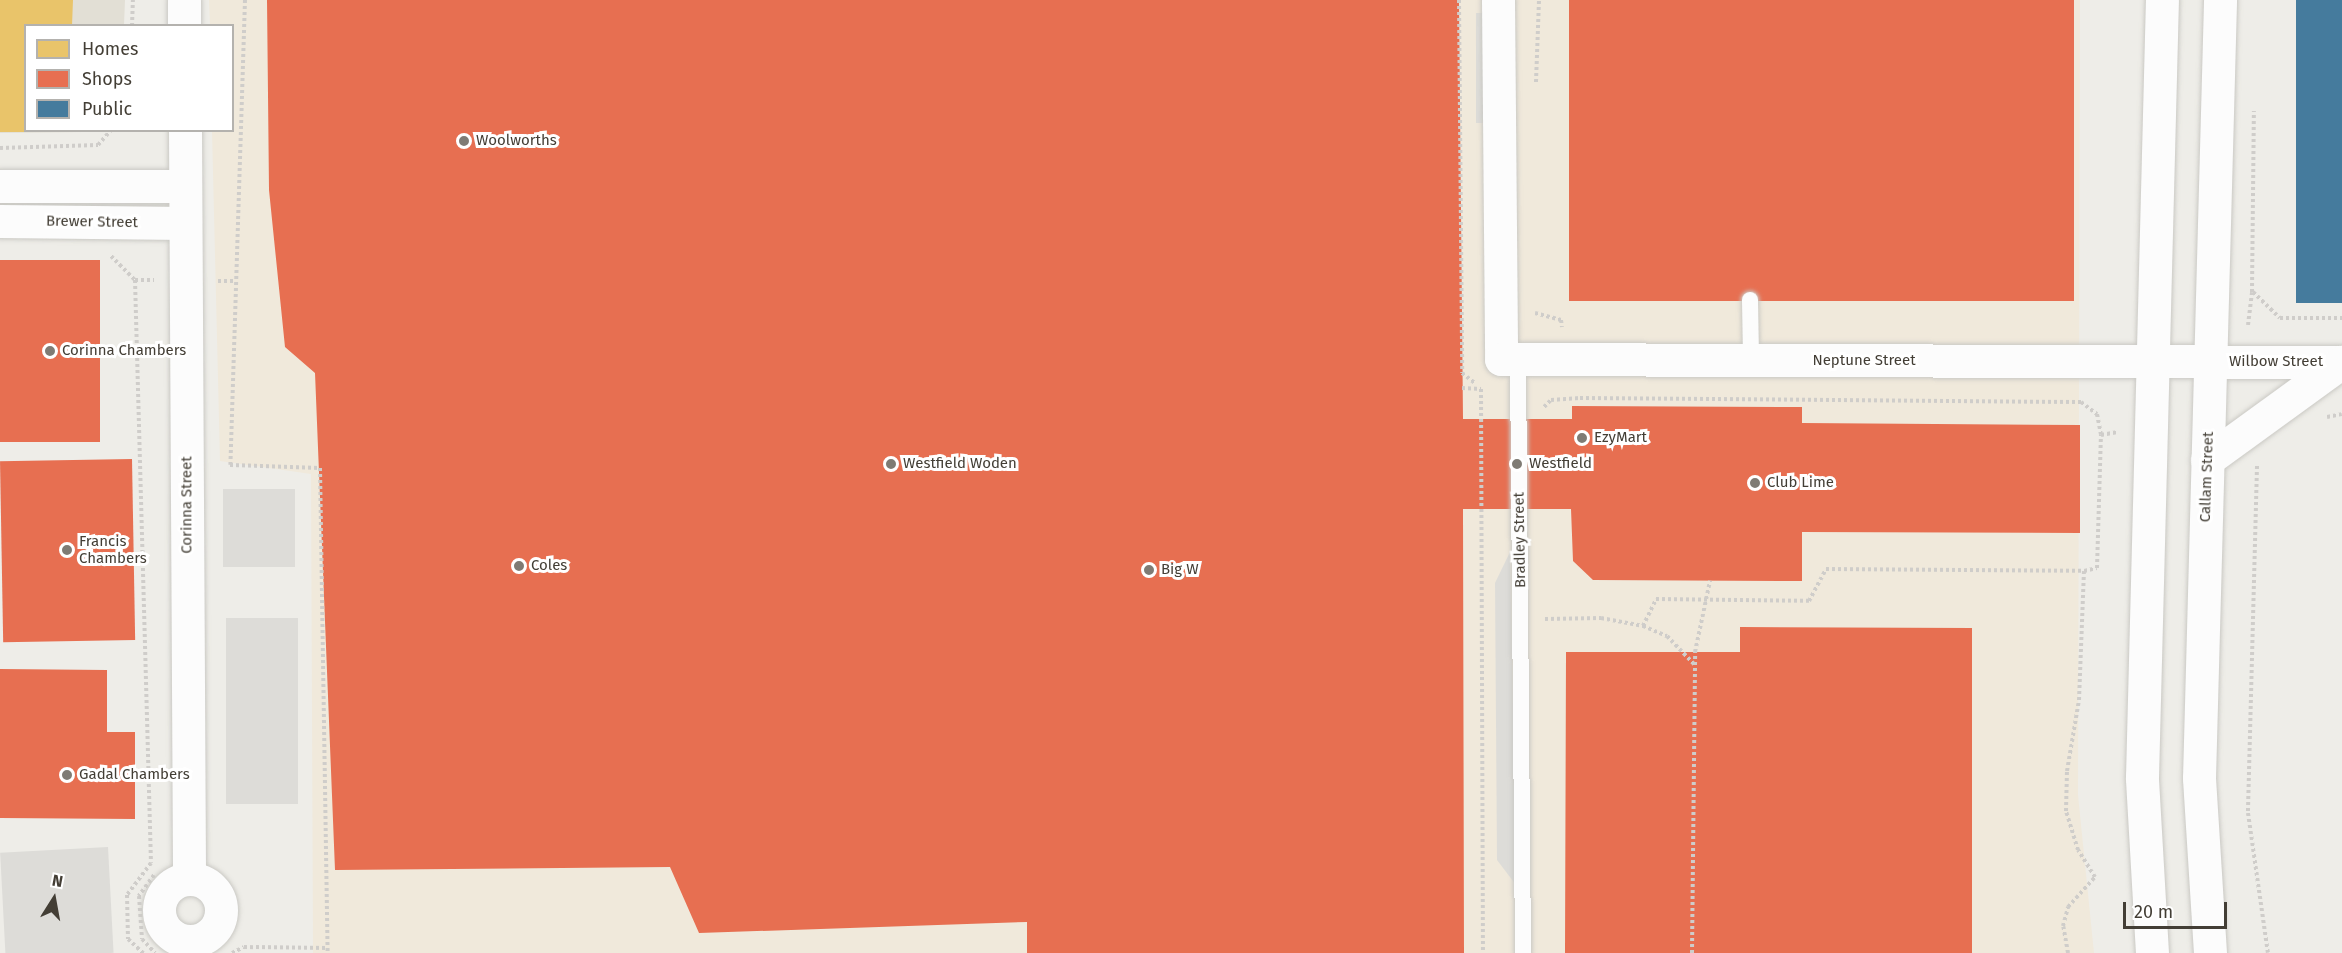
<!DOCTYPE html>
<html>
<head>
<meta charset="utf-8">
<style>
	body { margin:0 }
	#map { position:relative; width:2342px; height:953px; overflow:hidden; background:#eeede8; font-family:"Fira Sans",sans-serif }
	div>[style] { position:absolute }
	.residential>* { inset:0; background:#e2dfd5 }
	.commercial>* { inset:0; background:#f0e9db }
	.parking>* { inset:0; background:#dddcd8; transform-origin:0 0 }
	.homes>* { inset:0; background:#e9c46a }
	.shops>* { inset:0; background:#e76f51; transform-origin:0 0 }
	.public>* { inset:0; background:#457b9d; transform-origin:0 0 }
	.path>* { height:4px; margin-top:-2px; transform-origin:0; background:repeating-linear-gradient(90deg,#cfcdca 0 3px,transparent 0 6px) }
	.roads { filter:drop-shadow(0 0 2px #cac9c4) drop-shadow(0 0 2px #cac9c4) }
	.service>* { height:16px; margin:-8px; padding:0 8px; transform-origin:8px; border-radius:8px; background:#fcfcfc }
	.minor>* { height:33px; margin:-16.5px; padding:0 16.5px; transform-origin:16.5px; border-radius:16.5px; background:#fcfcfc }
	.minor>.ring { margin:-16.5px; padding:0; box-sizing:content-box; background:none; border:33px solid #fcfcfc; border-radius:50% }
	.tertiary>* { height:33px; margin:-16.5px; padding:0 16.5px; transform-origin:16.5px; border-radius:16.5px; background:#fcfcfc }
	.path-bridge>* { height:4px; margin-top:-2px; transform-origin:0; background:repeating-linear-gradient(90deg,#cfcdca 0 3px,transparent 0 6px) }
	.dots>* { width:16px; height:16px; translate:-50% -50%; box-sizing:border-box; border:3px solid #fff; border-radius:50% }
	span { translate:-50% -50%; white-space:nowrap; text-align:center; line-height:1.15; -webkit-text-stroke:6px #fff; paint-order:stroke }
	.poi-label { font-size:15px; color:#433e35 }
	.left { translate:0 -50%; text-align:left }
	.street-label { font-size:15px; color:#433e35 }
	.legend { position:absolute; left:24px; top:24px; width:210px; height:108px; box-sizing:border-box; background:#fff; border:2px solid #b4b2ae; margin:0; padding:8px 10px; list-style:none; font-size:18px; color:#433e35 }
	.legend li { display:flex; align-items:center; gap:12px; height:30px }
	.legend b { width:30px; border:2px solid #b4b2ae }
	.north { position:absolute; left:24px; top:869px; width:60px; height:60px; -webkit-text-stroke:4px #fff; paint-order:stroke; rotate:11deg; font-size:16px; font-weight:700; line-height:24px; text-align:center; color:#433e35 }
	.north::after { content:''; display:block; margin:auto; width:21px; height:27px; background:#433e35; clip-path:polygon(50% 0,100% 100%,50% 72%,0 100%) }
	.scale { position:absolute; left:2123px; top:902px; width:104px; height:27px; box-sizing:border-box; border:3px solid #433e35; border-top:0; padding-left:8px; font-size:18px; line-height:21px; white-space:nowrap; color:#433e35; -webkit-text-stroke:4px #fff; paint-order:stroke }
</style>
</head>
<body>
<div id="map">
	<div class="residential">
		<div style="clip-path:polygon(0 0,125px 0,124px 25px,26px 26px,26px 130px,84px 132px,0 133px)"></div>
	</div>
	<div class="commercial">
		<div style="clip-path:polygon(209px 0,2080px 0,2078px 795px,2094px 953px,313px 953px,311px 474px,220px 461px,212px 131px,232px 130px,232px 26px,210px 25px)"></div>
	</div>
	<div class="parking">
		<div style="left:1486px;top:13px;width:110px;height:10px;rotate:90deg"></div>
		<div style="left:223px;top:489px;width:72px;height:78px"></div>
		<div style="clip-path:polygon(1510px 552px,1516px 885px,1497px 860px,1495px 583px)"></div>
		<div style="left:226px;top:618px;width:72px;height:186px"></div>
		<div style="left:108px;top:847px;width:106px;height:108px;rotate:87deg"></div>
	</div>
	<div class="homes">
		<div style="clip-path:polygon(0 0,73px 0,72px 26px,26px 26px,26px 132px,0 132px)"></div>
	</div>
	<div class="shops">
		<div style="clip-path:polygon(267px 0,1459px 0,1463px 419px,1572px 419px,1572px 406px,1802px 407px,1802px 423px,2080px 425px,2080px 533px,1802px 532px,1802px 581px,1593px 580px,1573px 561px,1571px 509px,1463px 509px,1464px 953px,1027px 953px,1027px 922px,699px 933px,670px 867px,335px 870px,315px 373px,285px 347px,269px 190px)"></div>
		<div style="left:1569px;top:0;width:505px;height:301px"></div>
		<div style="left:0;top:260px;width:100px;height:182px"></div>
		<div style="left:132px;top:459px;width:181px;height:132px;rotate:89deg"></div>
		<div style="clip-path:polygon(1740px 627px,1972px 628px,1972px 953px,1565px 953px,1566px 652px,1740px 652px)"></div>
		<div style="clip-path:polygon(0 669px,107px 670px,107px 732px,135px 732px,135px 819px,0 818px)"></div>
	</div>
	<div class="public">
		<div style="left:2296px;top:0;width:46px;height:303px"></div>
	</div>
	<div class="path">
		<div style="left:245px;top:0;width:465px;rotate:91.8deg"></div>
		<div style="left:230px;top:465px;width:90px;rotate:1.9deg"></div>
		<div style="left:320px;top:468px;width:485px;rotate:89.1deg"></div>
		<div style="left:1459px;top:0;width:373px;rotate:89.5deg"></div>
		<div style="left:1462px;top:373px;width:16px;rotate:38deg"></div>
		<div style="left:132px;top:26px;width:26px;rotate:-88deg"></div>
		<div style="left:1536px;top:82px;width:82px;rotate:-87.9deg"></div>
		<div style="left:0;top:148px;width:98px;rotate:-1.8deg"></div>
		<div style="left:98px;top:145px;width:20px;rotate:-49deg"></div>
		<div style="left:111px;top:256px;width:34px;rotate:45deg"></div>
		<div style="left:135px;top:280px;width:19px"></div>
		<div style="left:135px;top:280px;width:583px;rotate:88.43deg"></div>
		<div style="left:151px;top:863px;width:40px;rotate:127deg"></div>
		<div style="left:127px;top:895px;width:44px;rotate:88.7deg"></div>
		<div style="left:128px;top:939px;width:21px;rotate:43deg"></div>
		<div style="left:218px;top:281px;width:18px"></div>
		<div style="left:2253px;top:292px;width:37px;rotate:44deg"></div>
		<div style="left:2280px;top:318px;width:62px"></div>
		<div style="left:1535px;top:313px;width:27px;rotate:15deg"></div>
		<div style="left:1561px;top:320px;width:7px;rotate:82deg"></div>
		<div style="left:2248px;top:325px;width:33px;rotate:-83deg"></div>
		<div style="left:2252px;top:292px;width:181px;rotate:-89.4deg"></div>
		<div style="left:1462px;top:388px;width:19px;rotate:3deg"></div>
		<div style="left:1481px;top:389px;width:564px;rotate:89.8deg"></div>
		<div style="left:1544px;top:407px;width:10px;rotate:-45deg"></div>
		<div style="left:1551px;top:400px;width:29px;rotate:-4deg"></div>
		<div style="left:1580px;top:398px;width:501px;rotate:0.46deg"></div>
		<div style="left:2081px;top:402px;width:20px;rotate:37deg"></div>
		<div style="left:2097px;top:414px;width:21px;rotate:79deg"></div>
		<div style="left:2101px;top:435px;width:17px;rotate:-10deg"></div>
		<div style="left:2327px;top:417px;width:15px;rotate:-11deg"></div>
		<div style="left:2257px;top:466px;width:347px;rotate:91.5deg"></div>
		<div style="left:2248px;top:813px;width:141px;rotate:81.9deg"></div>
		<div style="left:1545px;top:619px;width:56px;rotate:-1deg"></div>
		<div style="left:1601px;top:618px;width:43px;rotate:10.8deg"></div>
		<div style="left:1643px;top:626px;width:30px;rotate:-64deg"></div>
		<div style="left:1656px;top:599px;width:153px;rotate:0.7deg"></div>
		<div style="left:1809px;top:601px;width:36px;rotate:-62deg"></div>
		<div style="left:1826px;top:569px;width:258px;rotate:0.4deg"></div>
		<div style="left:1643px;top:626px;width:26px;rotate:23deg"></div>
		<div style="left:1667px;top:636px;width:40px;rotate:46deg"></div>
		<div style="left:154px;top:875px;width:26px;rotate:126deg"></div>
		<div style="left:139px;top:896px;width:43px;rotate:86deg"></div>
		<div style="left:142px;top:939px;width:19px;rotate:47deg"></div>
		<div style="left:232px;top:953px;width:13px;rotate:-27deg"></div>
		<div style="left:244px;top:947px;width:84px;rotate:0.7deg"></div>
		<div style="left:1692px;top:953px;width:301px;rotate:-89.4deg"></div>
		<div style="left:2068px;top:953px;width:27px;rotate:-100deg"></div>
		<div style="left:2063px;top:926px;width:20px;rotate:-75deg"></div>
		<div style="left:2068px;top:907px;width:40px;rotate:-48deg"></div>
		<div style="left:2095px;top:877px;width:32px;rotate:-122deg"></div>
		<div style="left:2078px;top:850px;width:41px;rotate:-107.1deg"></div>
		<div style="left:2066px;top:811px;width:40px;rotate:-88.6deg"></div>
		<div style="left:2067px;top:771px;width:72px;rotate:-80.4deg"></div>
		<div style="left:2079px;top:700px;width:129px;rotate:-87.8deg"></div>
		<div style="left:2084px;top:571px;width:13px;rotate:-13deg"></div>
		<div style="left:2097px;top:568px;width:133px;rotate:-88.3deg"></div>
	</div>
	<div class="roads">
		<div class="service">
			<div style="left:1750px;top:300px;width:60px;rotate:89deg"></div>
			<div style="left:1518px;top:359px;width:594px;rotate:89.52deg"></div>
		</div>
		<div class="minor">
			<div style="left:184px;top:0;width:26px;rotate:90deg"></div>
			<div style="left:1498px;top:0;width:359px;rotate:89.5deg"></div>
			<div style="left:1501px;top:359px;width:841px;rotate:0.2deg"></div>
			<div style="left:185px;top:130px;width:749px;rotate:89.69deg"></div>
			<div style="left:0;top:186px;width:185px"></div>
			<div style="left:0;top:221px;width:185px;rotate:0.6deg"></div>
			<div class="ring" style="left:159px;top:879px;width:29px;height:29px"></div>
		</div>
		<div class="tertiary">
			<div style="left:2207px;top:460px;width:167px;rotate:-36deg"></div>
			<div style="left:2152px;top:953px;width:176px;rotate:-93.3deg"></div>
			<div style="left:2142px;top:777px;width:777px;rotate:-88.53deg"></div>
			<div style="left:2210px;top:953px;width:175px;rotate:-93.6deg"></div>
			<div style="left:2199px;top:778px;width:778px;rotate:-88.45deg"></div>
		</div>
	</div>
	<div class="path-bridge">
		<div style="left:1695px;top:652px;width:73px;rotate:-78.1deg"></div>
	</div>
	<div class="dots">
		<div style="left:464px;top:141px;background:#7f7b74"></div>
		<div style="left:50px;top:351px;background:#7f7b74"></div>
		<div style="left:1582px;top:438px;background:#7f7b74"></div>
		<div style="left:891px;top:464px;background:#7f7b74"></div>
		<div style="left:1517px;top:464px;background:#7f7b74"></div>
		<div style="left:1755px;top:483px;background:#7f7b74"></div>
		<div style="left:67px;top:550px;background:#7f7b74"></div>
		<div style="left:519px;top:566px;background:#7f7b74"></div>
		<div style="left:1149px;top:570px;background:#7f7b74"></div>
		<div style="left:67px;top:775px;background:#7f7b74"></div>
	</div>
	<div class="poi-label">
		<span class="left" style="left:476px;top:141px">Woolworths</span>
		<span class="left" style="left:62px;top:351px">Corinna Chambers</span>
		<span class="left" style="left:1594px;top:438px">EzyMart</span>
		<span class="left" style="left:903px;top:464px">Westfield Woden</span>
		<span class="left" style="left:1529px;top:464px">Westfield</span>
		<span class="left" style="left:1767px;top:483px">Club Lime</span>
		<span class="left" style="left:79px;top:550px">Francis<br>Chambers</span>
		<span class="left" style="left:531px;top:566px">Coles</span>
		<span class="left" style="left:1161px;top:570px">Big W</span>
		<span class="left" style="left:79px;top:775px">Gadal Chambers</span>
	</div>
	<div class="street-label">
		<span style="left:92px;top:222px;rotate:1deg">Brewer Street</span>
		<span style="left:1864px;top:361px">Neptune Street</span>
		<span style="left:2276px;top:362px">Wilbow Street</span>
		<span style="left:2207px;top:477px;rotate:-88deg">Callam Street</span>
		<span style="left:187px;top:505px;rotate:-90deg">Corinna Street</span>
		<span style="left:1520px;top:540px;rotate:-91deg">Bradley Street</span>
	</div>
	<ul class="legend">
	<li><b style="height:16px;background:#e9c46a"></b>Homes</li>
	<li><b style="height:16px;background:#e76f51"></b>Shops</li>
	<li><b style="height:16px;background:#457b9d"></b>Public</li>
	</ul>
	<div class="north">N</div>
	<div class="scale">20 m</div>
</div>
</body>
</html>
